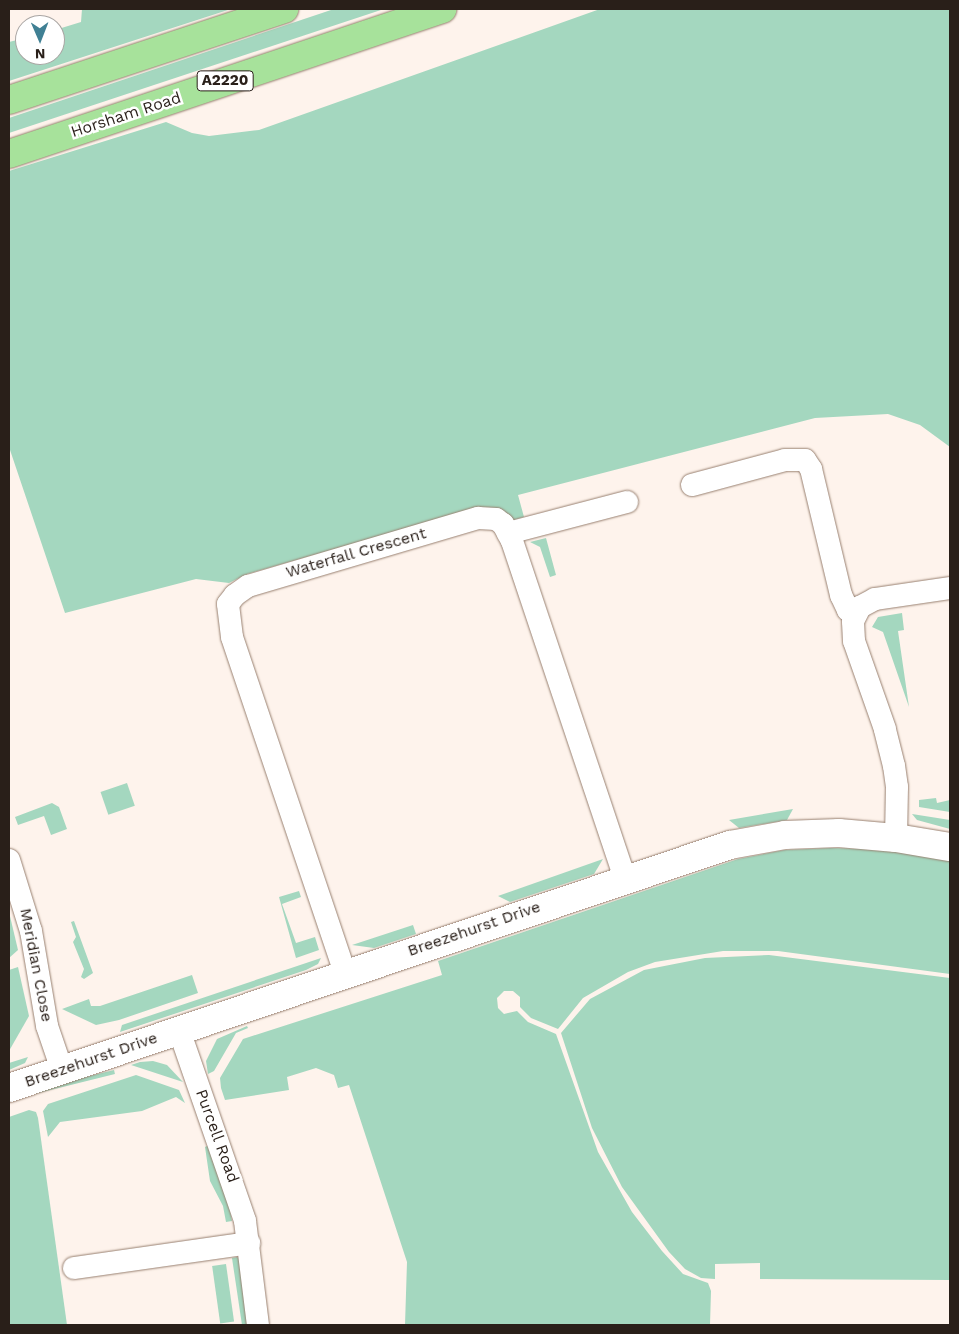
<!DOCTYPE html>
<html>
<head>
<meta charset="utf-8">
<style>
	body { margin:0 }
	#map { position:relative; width:959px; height:1334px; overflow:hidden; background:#fef3ec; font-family:"Work Sans",sans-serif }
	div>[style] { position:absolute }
	.green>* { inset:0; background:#a4d7bf; transform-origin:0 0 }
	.roads { filter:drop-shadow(0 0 1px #988070) drop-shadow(0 0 1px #988070) }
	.minor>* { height:22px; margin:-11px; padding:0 11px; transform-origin:11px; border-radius:11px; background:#fff }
	.tertiary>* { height:28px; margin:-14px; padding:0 14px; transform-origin:14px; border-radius:14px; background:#fff }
	.primary>* { height:28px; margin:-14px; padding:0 14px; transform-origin:14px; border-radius:14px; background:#a7e29b }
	span { translate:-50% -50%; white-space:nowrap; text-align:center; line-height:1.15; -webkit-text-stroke:5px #fff; paint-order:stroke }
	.shield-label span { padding:1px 4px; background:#fff; border:1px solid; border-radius:4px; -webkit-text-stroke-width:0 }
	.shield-label { font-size:15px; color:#291f19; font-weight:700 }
	.street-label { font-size:16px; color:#291f19 }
	.frame { position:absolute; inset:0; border:10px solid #291f19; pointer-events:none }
	.north { position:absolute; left:15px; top:15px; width:50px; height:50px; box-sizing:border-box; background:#fff; border:1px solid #a9a5a3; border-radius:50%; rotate:179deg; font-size:14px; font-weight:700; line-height:20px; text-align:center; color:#291f19 }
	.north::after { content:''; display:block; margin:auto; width:18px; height:22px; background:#408094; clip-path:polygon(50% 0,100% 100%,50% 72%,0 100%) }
</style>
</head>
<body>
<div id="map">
	<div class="green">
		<div style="clip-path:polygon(82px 9px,231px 9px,9px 81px,9px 42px,25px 38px,25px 55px,55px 55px,55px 30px,81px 22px)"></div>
		<div style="clip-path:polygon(334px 9px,384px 9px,9px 133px,9px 118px)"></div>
		<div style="clip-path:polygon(600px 9px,950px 9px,950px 447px,920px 425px,888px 414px,815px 418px,518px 495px,524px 517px,514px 520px,499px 509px,482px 507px,247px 574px,229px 583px,196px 579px,65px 613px,9px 447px,9px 171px,166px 122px,192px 133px,209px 136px,259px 130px)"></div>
		<div style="clip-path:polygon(546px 538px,556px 575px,550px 577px,540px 547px,530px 542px)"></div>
		<div style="clip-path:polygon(902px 613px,904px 630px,898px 631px,909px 707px,883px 632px,872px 627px,878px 617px)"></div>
		<div style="left:127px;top:783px;width:24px;height:28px;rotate:71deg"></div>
		<div style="clip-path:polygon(936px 798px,937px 803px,950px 800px,950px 812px,919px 807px,919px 800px)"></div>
		<div style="clip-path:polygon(52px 803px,59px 807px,67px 829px,51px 835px,44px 816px,18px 825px,15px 817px)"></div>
		<div style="clip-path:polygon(793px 809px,787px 820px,739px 828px,729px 820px)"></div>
		<div style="clip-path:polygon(912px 814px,950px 820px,950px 829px,917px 820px)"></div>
		<div style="clip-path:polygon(830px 848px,877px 849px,950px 860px,950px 974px,778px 951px,723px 951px,655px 962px,628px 972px,583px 998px,558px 1029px,531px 1018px,520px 1007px,520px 997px,513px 991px,504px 991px,497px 998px,498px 1008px,504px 1014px,517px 1011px,528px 1022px,556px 1034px,598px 1152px,632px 1212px,662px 1251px,683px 1274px,708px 1283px,711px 1291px,710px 1325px,405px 1325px,407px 1262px,349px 1085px,338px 1088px,334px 1075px,316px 1068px,287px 1077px,289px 1090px,225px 1100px,221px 1088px,220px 1078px,243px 1039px,442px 975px,438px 961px,738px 859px,784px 850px)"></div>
		<div style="clip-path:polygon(603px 859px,594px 874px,510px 902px,498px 896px)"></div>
		<div style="clip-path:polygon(299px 891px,301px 897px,282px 904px,296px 943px,315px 937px,319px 950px,296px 958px,279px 897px)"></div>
		<div style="clip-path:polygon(9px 912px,18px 950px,9px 958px)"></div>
		<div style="clip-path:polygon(74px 921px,93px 973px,84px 979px,81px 977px,84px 969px,73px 942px,76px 937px,71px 922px)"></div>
		<div style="clip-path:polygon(413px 925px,416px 934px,374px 948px,352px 945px)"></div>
		<div style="clip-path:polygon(769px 955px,950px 978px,950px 1280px,760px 1279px,760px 1263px,715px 1264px,715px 1279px,701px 1278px,685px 1269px,669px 1252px,622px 1187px,592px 1128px,561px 1033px,590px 999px,644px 970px,705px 958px)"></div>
		<div style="clip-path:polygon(321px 958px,318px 964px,306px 970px,120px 1032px,122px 1025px)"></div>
		<div style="clip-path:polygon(18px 967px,29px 1016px,9px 1051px,9px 970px)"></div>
		<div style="clip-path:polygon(192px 975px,198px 993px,119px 1020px,96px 1025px,62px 1009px,89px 999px,91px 1006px,100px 1006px)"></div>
		<div style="clip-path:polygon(247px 1026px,248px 1028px,236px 1033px,214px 1071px,208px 1074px,206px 1061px,217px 1039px)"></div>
		<div style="clip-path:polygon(28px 1057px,25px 1063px,9px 1070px,9px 1063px)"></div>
		<div style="clip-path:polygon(140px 1062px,153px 1061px,167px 1065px,183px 1082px,131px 1065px)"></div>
		<div style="left:114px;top:1070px;width:4px;height:86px;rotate:76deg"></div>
		<div style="clip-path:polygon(136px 1075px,179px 1090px,185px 1103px,176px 1097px,142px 1111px,60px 1122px,48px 1137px,43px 1111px,48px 1104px)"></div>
		<div style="clip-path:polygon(29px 1110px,36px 1112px,38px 1118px,67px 1325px,9px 1325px,9px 1117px)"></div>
		<div style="clip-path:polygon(209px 1145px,229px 1204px,232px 1221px,226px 1222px,223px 1206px,210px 1181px,205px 1147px)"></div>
		<div style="clip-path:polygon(237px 1257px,242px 1261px,248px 1325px,242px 1325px,232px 1258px)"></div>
		<div style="left:226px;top:1264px;width:58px;height:14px;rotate:82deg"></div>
	</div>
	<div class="roads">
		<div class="minor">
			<div style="left:692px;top:485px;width:96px;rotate:-15deg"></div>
			<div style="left:785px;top:460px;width:20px"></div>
			<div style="left:805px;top:460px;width:11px;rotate:56deg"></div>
			<div style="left:811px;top:469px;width:130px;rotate:76.6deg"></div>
			<div style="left:841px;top:595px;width:17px;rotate:65deg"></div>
			<div style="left:848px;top:610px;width:9px;rotate:32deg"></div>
			<div style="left:508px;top:533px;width:123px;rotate:-14.6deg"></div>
			<div style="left:896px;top:838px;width:51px;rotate:-88.9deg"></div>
			<div style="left:897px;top:787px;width:21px;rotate:-98deg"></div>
			<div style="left:894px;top:766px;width:38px;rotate:-104deg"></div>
			<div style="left:885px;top:729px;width:93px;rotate:-109.4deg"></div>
			<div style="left:854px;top:641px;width:20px;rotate:-93deg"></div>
			<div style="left:853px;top:621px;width:16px;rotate:-63deg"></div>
			<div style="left:860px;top:607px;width:17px;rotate:-28deg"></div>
			<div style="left:875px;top:599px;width:76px;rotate:-8.3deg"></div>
			<div style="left:9px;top:860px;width:74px;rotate:72.8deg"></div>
			<div style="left:31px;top:931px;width:96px;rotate:80.4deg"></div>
			<div style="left:47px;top:1026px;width:46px;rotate:71.2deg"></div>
			<div style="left:345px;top:973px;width:354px;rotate:-108.6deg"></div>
			<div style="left:232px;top:637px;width:33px;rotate:-97deg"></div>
			<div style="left:228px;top:604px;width:11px;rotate:-52deg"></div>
			<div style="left:235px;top:595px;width:16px;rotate:-35deg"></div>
			<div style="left:248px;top:586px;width:240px;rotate:-16.5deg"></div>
			<div style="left:478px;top:518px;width:18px;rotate:3deg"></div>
			<div style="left:496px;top:519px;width:9px;rotate:36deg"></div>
			<div style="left:503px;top:524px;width:19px;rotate:62deg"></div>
			<div style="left:512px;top:541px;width:355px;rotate:71.5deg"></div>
			<div style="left:179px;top:1030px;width:202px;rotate:70.9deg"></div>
			<div style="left:245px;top:1221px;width:105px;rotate:82.9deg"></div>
			<div style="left:74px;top:1268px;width:177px;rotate:-8.1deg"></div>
		</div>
		<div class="tertiary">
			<div style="left:9px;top:1088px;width:761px;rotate:-18.63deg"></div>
			<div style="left:730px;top:845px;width:56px;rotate:-10.3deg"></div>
			<div style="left:785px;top:835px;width:54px;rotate:-2.1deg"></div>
			<div style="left:839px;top:833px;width:57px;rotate:5deg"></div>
			<div style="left:896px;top:838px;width:55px;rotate:9.5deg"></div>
		</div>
		<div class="primary">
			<div style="left:9px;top:100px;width:290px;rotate:-18.3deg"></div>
			<div style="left:9px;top:154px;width:457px;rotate:-18.5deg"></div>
		</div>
	</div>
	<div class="shield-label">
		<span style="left:225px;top:81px">A2220</span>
	</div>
	<div class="street-label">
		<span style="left:126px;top:115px;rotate:-18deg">Horsham Road</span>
		<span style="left:356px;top:553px;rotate:-16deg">Waterfall Crescent</span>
		<span style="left:474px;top:929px;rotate:-19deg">Breezehurst Drive</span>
		<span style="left:36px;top:965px;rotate:79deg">Meridian Close</span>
		<span style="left:91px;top:1060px;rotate:-19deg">Breezehurst Drive</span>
		<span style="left:217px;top:1136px;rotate:70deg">Purcell Road</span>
	</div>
	<div class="frame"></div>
	<div class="north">N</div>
</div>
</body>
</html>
